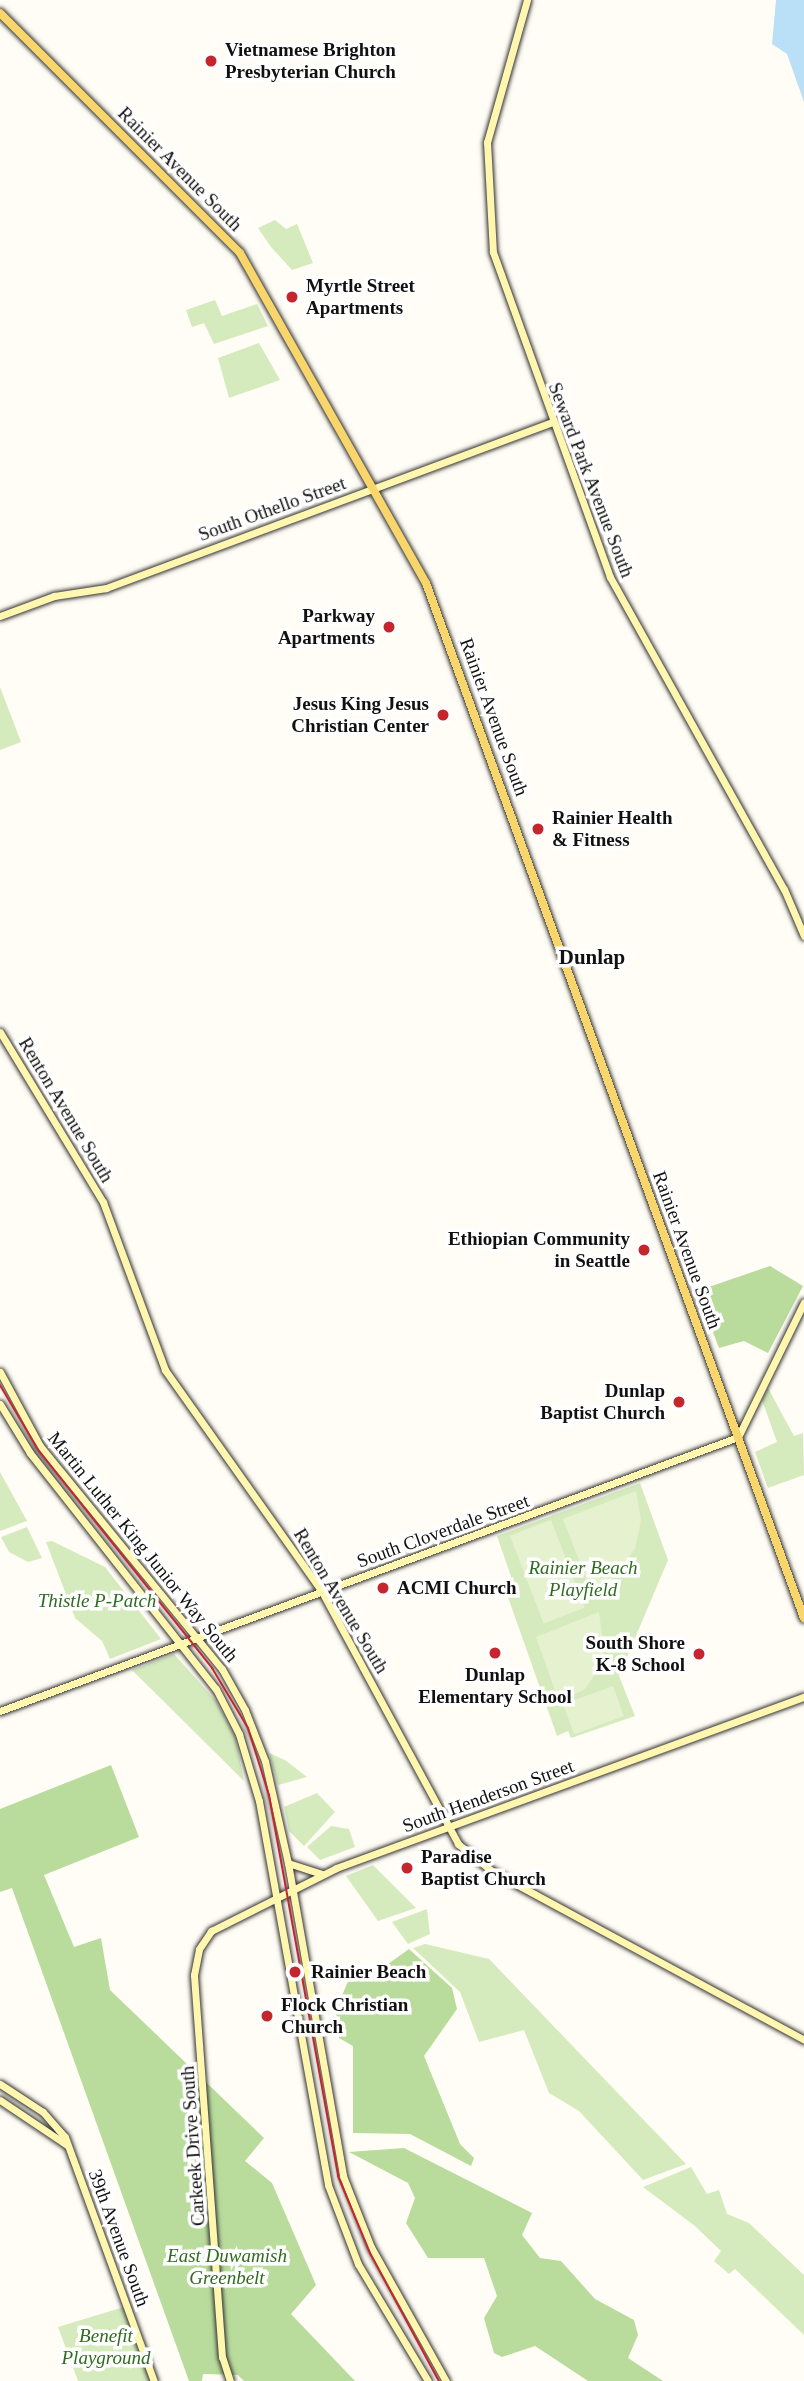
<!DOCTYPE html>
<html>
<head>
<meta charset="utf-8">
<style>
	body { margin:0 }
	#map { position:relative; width:804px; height:2381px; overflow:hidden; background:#fffdf5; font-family:"Times New Roman",serif }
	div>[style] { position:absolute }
	.green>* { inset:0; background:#d5ebbd }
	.forest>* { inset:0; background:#b9dc9c }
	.pitch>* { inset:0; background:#e6f2cf; transform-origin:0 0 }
	.water>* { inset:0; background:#b9e0f7 }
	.roads { filter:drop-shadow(0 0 2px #333) drop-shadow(0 0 2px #333) }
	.secondary>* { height:7px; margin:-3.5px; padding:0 3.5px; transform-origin:3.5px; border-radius:3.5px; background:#fff6b0 }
	.primary>* { height:8px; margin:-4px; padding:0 4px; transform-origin:4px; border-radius:4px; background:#f9d66b }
	.tram>* { height:2px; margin:-1px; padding:0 1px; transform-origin:1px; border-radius:1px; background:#c4262e }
	.dots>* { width:19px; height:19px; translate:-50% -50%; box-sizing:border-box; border:4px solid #fff; border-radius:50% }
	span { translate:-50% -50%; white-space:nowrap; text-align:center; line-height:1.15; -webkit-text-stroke:7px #fff; paint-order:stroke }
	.poi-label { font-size:19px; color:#111; font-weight:700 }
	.left { translate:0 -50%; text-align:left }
	.right { translate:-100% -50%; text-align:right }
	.street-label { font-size:19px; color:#111 }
	.park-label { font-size:19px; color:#2f6b1f; font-style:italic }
	.neighbourhood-label { font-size:21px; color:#111; font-weight:700 }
</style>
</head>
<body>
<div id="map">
	<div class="green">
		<div style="clip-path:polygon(275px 220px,286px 229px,297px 224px,313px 263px,292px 270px,271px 247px,258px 228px)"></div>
		<div style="clip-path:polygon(215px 300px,222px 316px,257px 304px,268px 326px,214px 344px,204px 323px,192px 327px,186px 310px)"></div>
		<div style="clip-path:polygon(259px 343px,280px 380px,229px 398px,218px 358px)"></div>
		<div style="clip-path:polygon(0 687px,21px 742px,0 750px)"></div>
		<div style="clip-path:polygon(768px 1388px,794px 1436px,803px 1433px,804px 1475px,768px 1488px,755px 1452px,777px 1442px,762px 1400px)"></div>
		<div style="clip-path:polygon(0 1472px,27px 1521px,0 1531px)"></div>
		<div style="clip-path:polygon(640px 1483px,668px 1560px,619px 1676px,635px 1716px,571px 1738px,568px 1731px,557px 1736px,504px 1586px,513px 1582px,497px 1536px)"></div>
		<div style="clip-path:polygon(27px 1527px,42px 1558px,28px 1562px,9px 1552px,1px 1537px)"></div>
		<div style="clip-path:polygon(52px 1541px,105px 1567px,161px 1639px,110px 1659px,102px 1641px,75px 1618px,46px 1542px)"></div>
		<div style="clip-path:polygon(174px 1654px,216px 1701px,235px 1736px,244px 1781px,132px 1670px)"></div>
		<div style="clip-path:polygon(269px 1753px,285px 1760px,307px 1777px,278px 1785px)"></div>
		<div style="clip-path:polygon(317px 1793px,335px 1812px,304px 1846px,289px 1831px,284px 1807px)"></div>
		<div style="clip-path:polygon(331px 1826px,349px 1829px,355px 1847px,320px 1860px,307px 1847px)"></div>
		<div style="clip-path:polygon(373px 1865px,416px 1908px,378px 1921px,346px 1876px)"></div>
		<div style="clip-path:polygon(427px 1909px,430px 1934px,408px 1944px,392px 1922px)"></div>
		<div style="clip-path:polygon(425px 1944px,489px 1959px,686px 2164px,643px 2180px,579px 2111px,549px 2093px,524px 2030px,479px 2042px,460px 1992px,413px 1948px)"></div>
		<div style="clip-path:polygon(691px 2167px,707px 2194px,719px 2190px,727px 2214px,749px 2223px,804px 2275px,804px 2335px,735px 2269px,729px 2274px,714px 2261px,721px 2251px,695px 2226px,643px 2187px)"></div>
		<div style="clip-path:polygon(127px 2306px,155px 2381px,78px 2381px,58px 2327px)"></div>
	</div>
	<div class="forest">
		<div style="clip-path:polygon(770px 1266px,803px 1286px,768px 1353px,744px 1341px,719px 1348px,697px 1291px)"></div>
		<div style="clip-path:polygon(111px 1765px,139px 1837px,44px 1875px,74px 1947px,101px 1938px,110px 1990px,264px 2138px,245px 2161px,272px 2183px,316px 2285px,291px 2314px,355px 2381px,244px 2381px,238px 2375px,203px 2374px,202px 2381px,189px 2381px,12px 1888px,0 1892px,0 1809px)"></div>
		<div style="clip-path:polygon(409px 1949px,452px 1988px,457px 2009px,424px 2056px,460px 2144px,474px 2158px,471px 2166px,410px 2134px,353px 2133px,353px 2046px,339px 2038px,336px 2010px,349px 1979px,362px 1973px,370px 1977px)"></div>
		<div style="clip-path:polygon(404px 2148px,532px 2213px,522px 2235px,540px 2258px,561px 2261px,595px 2299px,634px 2320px,638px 2335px,628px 2358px,663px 2381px,588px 2381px,535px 2346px,502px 2357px,494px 2353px,484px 2318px,497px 2296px,484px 2258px,428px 2258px,406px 2223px,415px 2198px,408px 2183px,349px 2152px)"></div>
	</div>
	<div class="pitch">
		<div style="clip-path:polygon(636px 1491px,641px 1520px,635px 1549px,615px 1577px,591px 1591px,563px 1519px)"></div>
		<div style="left:551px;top:1520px;width:94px;height:44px;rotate:69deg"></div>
		<div style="clip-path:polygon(599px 1612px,605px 1659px,585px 1689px,559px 1702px,536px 1637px)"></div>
		<div style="left:613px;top:1686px;width:32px;height:53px;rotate:70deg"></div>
	</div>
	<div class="water">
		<div style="clip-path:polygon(776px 0,804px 0,804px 102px,787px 54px,772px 44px)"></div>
	</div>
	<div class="roads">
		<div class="secondary">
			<div style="left:527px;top:0;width:148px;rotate:105.7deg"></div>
			<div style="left:487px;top:142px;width:110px;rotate:86.9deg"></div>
			<div style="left:493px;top:252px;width:345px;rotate:70.2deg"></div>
			<div style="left:610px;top:577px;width:357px;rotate:60.9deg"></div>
			<div style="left:784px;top:889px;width:51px;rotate:66.9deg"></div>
			<div style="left:0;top:616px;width:58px;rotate:-20.3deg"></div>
			<div style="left:54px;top:596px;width:53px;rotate:-8.7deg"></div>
			<div style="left:106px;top:588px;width:476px;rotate:-20.4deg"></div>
			<div style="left:0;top:1032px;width:199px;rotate:58.8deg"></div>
			<div style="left:103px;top:1202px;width:179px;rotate:69.7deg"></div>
			<div style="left:165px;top:1370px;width:272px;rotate:54.7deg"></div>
			<div style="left:322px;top:1592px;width:286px;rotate:61.6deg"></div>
			<div style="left:458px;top:1844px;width:43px;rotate:38.5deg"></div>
			<div style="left:492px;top:1871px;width:355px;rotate:28.4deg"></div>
			<div style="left:0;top:1372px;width:84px;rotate:61.6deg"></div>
			<div style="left:40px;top:1446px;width:288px;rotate:50.8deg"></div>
			<div style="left:222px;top:1669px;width:47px;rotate:60.7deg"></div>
			<div style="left:245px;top:1710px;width:55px;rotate:68.6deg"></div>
			<div style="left:265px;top:1761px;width:105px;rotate:77.3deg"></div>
			<div style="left:288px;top:1863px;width:318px;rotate:80deg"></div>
			<div style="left:343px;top:2176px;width:76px;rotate:68.5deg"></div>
			<div style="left:371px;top:2247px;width:154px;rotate:60.8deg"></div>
			<div style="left:0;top:1404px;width:57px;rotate:58.5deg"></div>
			<div style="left:30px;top:1453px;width:300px;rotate:51.8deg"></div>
			<div style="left:216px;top:1689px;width:51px;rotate:62.9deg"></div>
			<div style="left:239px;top:1734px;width:70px;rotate:73.4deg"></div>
			<div style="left:259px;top:1801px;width:390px;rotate:79.8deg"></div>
			<div style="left:328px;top:2185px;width:85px;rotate:69.2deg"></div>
			<div style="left:358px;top:2264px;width:136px;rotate:59.1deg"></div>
			<div style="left:0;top:1711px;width:787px;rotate:-20.37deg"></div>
			<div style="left:738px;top:1437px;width:150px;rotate:-63.9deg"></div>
			<div style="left:288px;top:1863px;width:36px;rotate:18deg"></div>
			<div style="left:0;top:2084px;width:51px;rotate:33.1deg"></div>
			<div style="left:43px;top:2112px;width:33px;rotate:49deg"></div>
			<div style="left:65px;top:2137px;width:260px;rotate:70deg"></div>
			<div style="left:0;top:2100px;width:81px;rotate:33.9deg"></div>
			<div style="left:230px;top:2381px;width:25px;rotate:-108deg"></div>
			<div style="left:222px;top:2357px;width:383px;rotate:-94.2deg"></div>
			<div style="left:194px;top:1975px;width:26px;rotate:-79deg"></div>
			<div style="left:199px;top:1949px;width:22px;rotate:-56deg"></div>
			<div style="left:211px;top:1931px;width:140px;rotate:-26.7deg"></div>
			<div style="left:336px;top:1868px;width:498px;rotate:-20.1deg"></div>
		</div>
		<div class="primary">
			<div style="left:0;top:13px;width:339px;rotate:45deg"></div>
			<div style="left:240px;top:253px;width:379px;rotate:60.6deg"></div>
			<div style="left:426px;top:583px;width:1102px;rotate:69.94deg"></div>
		</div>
	</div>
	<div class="tram">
		<div style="left:0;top:1385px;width:77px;rotate:59.4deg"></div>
		<div style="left:39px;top:1451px;width:278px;rotate:51.4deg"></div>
		<div style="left:212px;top:1668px;width:70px;rotate:59deg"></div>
		<div style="left:248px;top:1728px;width:70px;rotate:72.6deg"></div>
		<div style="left:269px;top:1795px;width:387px;rotate:79.7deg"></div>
		<div style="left:338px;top:2176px;width:83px;rotate:67.4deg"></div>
		<div style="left:370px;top:2253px;width:145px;rotate:61.7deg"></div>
	</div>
	<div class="dots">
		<div style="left:211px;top:61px;background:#c4262e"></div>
		<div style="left:292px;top:297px;background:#c4262e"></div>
		<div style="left:389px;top:627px;background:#c4262e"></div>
		<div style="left:443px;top:715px;background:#c4262e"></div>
		<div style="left:538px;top:829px;background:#c4262e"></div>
		<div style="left:644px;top:1250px;background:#c4262e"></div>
		<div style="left:679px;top:1402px;background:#c4262e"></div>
		<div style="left:383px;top:1588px;background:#c4262e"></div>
		<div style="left:495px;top:1653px;background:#c4262e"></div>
		<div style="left:699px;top:1654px;background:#c4262e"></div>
		<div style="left:407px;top:1868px;background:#c4262e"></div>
		<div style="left:295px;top:1972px;background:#c4262e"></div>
		<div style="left:267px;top:2016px;background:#c4262e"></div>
	</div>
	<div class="poi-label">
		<span class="left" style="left:225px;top:61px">Vietnamese Brighton<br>Presbyterian Church</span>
		<span class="left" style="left:306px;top:297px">Myrtle Street<br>Apartments</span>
		<span class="right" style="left:375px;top:627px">Parkway<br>Apartments</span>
		<span class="right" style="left:429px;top:715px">Jesus King Jesus<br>Christian Center</span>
		<span class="left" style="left:552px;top:829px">Rainier Health<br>&amp; Fitness</span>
		<span class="right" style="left:630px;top:1250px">Ethiopian Community<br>in Seattle</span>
		<span class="right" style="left:665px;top:1402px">Dunlap<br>Baptist Church</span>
		<span class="left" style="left:397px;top:1588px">ACMI Church</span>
		<span class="right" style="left:685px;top:1654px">South Shore<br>K-8 School</span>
		<span style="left:495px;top:1686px">Dunlap<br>Elementary School</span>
		<span class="left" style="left:421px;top:1868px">Paradise<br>Baptist Church</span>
		<span class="left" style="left:311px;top:1972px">Rainier Beach</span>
		<span class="left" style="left:281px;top:2016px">Flock Christian<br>Church</span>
	</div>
	<div class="street-label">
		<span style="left:180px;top:169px;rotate:45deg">Rainier Avenue South</span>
		<span style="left:591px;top:480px;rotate:69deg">Seward Park Avenue South</span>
		<span style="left:272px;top:509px;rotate:-20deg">South Othello Street</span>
		<span style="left:494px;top:717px;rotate:70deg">Rainier Avenue South</span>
		<span style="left:66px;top:1110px;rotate:59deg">Renton Avenue South</span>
		<span style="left:687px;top:1250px;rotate:70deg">Rainier Avenue South</span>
		<span style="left:443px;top:1531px;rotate:-20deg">South Cloverdale Street</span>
		<span style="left:143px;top:1547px;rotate:51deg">Martin Luther King Junior Way South</span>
		<span style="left:341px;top:1601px;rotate:59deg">Renton Avenue South</span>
		<span style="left:488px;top:1796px;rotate:-20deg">South Henderson Street</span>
		<span style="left:193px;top:2146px;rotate:-94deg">Carkeek Drive South</span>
		<span style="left:119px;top:2238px;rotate:70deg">39th Avenue South</span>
	</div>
	<div class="park-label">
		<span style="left:583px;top:1579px">Rainier Beach<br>Playfield</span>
		<span style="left:97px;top:1601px">Thistle P-Patch</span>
		<span style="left:227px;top:2267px">East Duwamish<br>Greenbelt</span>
		<span style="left:106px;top:2347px">Benefit<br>Playground</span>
	</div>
	<div class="neighbourhood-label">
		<span style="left:592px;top:957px">Dunlap</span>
	</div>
</div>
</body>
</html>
